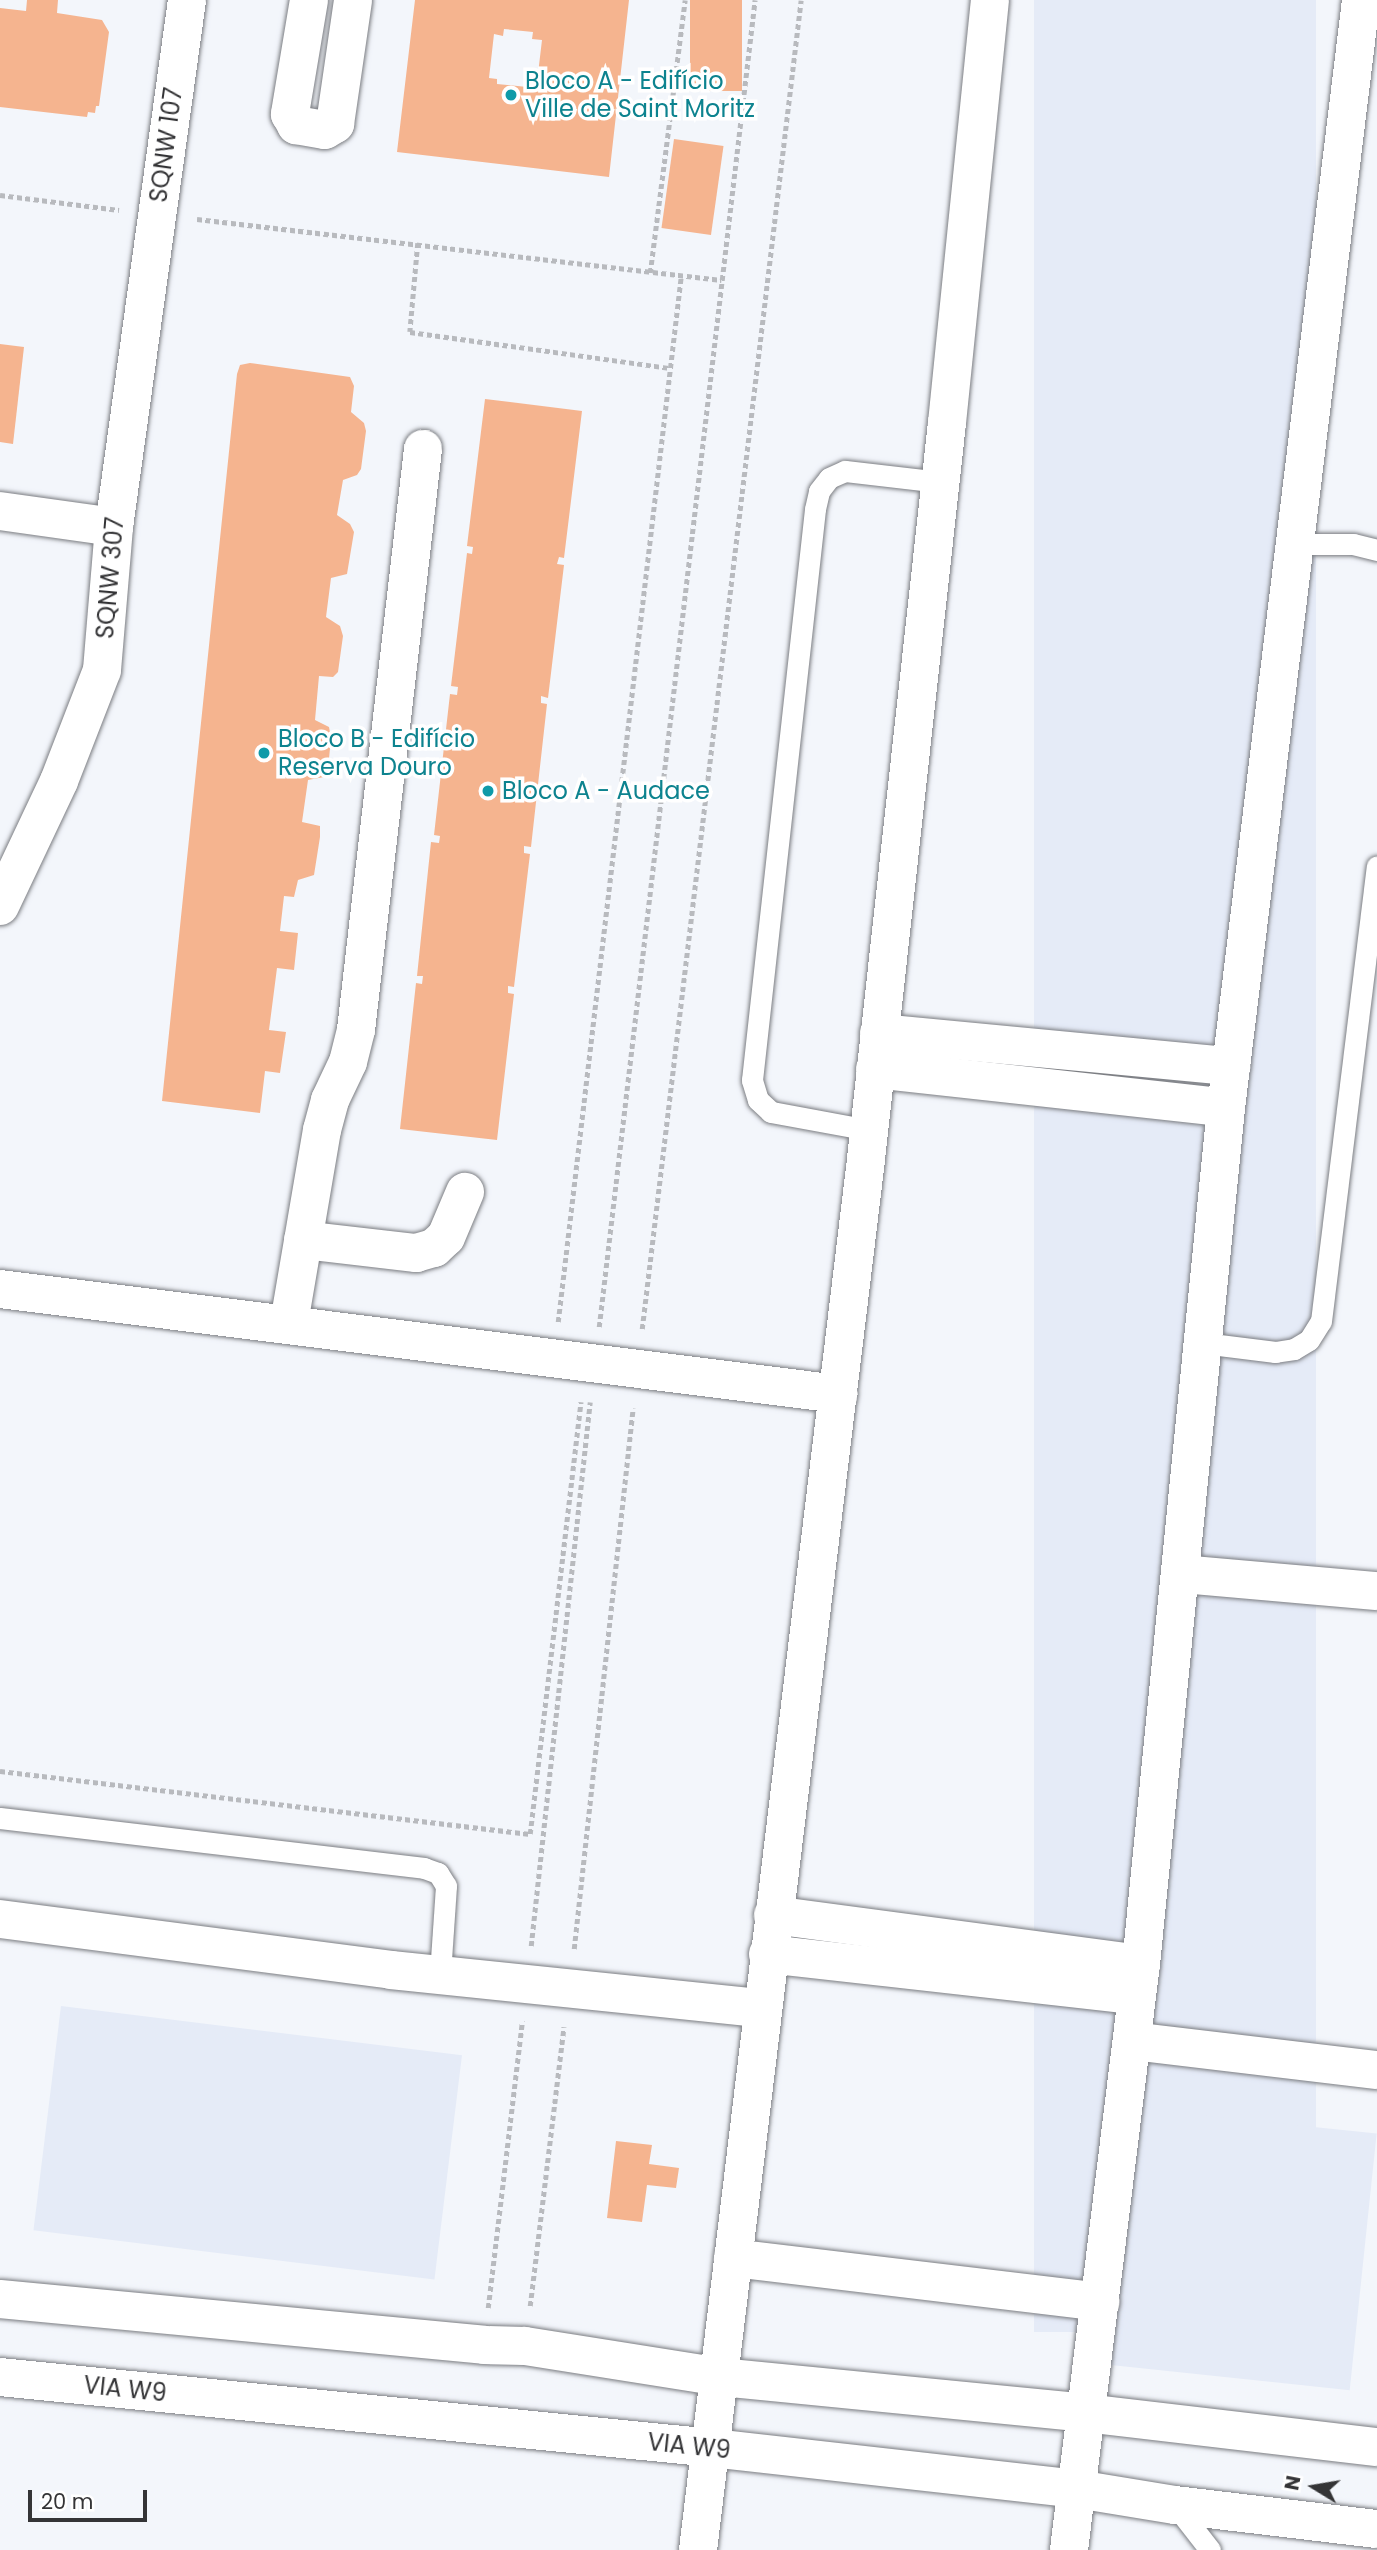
<!DOCTYPE html>
<html>
<head>
<meta charset="utf-8">
<style>
	body { margin:0 }
	#map { position:relative; width:1377px; height:2550px; overflow:hidden; background:#f3f6fb; font-family:Poppins,sans-serif }
	div>[style] { position:absolute }
	.built>* { inset:0; background:#e5ebf7; transform-origin:0 0 }
	.building>* { inset:0; background:#f5b48f; transform-origin:0 0 }
	.path>* { height:4.5px; margin-top:-2.25px; transform-origin:0; background:repeating-linear-gradient(90deg,#b8babe 0 5px,transparent 0 8.5px) }
	.roads { filter:drop-shadow(0 0 2px #7b7d82) drop-shadow(0 0 2px #7b7d82) }
	.service>* { height:21px; margin:-10.5px; padding:0 10.5px; transform-origin:10.5px; border-radius:10.5px; background:#fff }
	.minor>* { height:38px; margin:-19px; padding:0 19px; transform-origin:19px; border-radius:19px; background:#fff }
	.tertiary>* { height:38px; margin:-19px; padding:0 19px; transform-origin:19px; border-radius:19px; background:#fff }
	.dots>* { width:19px; height:19px; translate:-50% -50%; box-sizing:border-box; border:4px solid #fff; border-radius:50% }
	span { translate:-50% -50%; white-space:nowrap; text-align:center; line-height:1.15; -webkit-text-stroke:7px #fff; paint-order:stroke }
	.culture-label { font-size:24px; color:#0d838f }
	.left { translate:0 -50%; text-align:left }
	.street-label { font-size:24px; color:#343436 }
	.north { position:absolute; left:1279px; top:2452px; width:70px; height:70px; -webkit-text-stroke:5px #fff; paint-order:stroke; rotate:281deg; font-size:19px; font-weight:700; line-height:28px; text-align:center; color:#343436 }
	.north::after { content:''; display:block; margin:auto; width:24px; height:32px; background:#343436; clip-path:polygon(50% 0,100% 100%,50% 72%,0 100%) }
	.scale { position:absolute; left:28px; top:2490px; width:119px; height:32px; box-sizing:border-box; border:4px solid #343436; border-top:0; padding-left:9px; font-size:21px; line-height:24px; white-space:nowrap; color:#343436; -webkit-text-stroke:5px #fff; paint-order:stroke }
</style>
</head>
<body>
<div id="map">
	<div class="built">
		<div style="left:1034px;top:0;width:282px;height:2332px"></div>
		<div style="left:61px;top:2006px;width:404px;height:226px;rotate:7deg"></div>
		<div style="left:1133px;top:2108px;width:245px;height:258px;rotate:6deg"></div>
	</div>
	<div class="building">
		<div style="clip-path:polygon(27px 0,58px 0,57px 13px,102px 20px,109px 32px,99px 106px,96px 106px,95px 113px,88px 112px,87px 117px,0 107px,0 8px,26px 11px)"></div>
		<div style="clip-path:polygon(evenodd,415px 0,629px 0,609px 177px,397px 152px,415px 0,504px 29px,533px 32px,532px 39px,542px 40px,537px 82px,527px 81px,527px 87px,497px 84px,497px 79px,489px 78px,494px 34px,503px 36px,504px 29px)"></div>
		<div style="left:690px;top:0;width:52px;height:91px"></div>
		<div style="left:674px;top:139px;width:50px;height:90px;rotate:8deg"></div>
		<div style="clip-path:polygon(0 344px,24px 347px,13px 444px,0 442px)"></div>
		<div style="clip-path:polygon(250px 363px,350px 377px,354px 386px,351px 412px,364px 423px,366px 431px,361px 469px,357px 475px,343px 480px,337px 515px,350px 524px,354px 532px,347px 574px,331px 578px,326px 617px,340px 626px,343px 636px,338px 672px,333px 677px,319px 676px,315px 720px,329px 727px,331px 738px,328px 769px,324px 777px,308px 780px,302px 822px,320px 826px,320px 837px,314px 875px,298px 880px,294px 897px,284px 896px,280px 931px,298px 933px,294px 970px,277px 968px,269px 1030px,286px 1032px,280px 1073px,265px 1071px,260px 1113px,162px 1101px,237px 374px,240px 365px)"></div>
		<div style="clip-path:polygon(485px 399px,582px 411px,564px 558px,559px 557px,557px 564px,564px 565px,548px 698px,541px 696px,541px 703px,547px 704px,531px 847px,524px 846px,524px 853px,530px 854px,514px 987px,508px 986px,508px 993px,514px 994px,497px 1140px,400px 1129px,416px 983px,422px 984px,423px 976px,417px 976px,431px 842px,439px 843px,440px 836px,434px 835px,450px 694px,457px 695px,458px 687px,451px 686px,467px 553px,472px 554px,473px 547px,467px 546px)"></div>
		<div style="clip-path:polygon(616px 2141px,652px 2145px,649px 2164px,679px 2168px,676px 2188px,647px 2185px,642px 2222px,607px 2218px)"></div>
	</div>
	<div class="path">
		<div style="left:0;top:195px;width:120px;rotate:7.2deg"></div>
		<div style="left:197px;top:219px;width:528px;rotate:6.64deg"></div>
		<div style="left:418px;top:243px;width:89px;rotate:95.1deg"></div>
		<div style="left:410px;top:332px;width:261px;rotate:7.9deg"></div>
		<div style="left:650px;top:273px;width:275px;rotate:-82.7deg"></div>
		<div style="left:558px;top:1322px;width:1053px;rotate:-83.29deg"></div>
		<div style="left:599px;top:1327px;width:1336px;rotate:-83.3deg"></div>
		<div style="left:642px;top:1329px;width:1338px;rotate:-83.18deg"></div>
		<div style="left:0;top:1771px;width:534px;rotate:6.78deg"></div>
		<div style="left:530px;top:1834px;width:435px;rotate:-83.3deg"></div>
		<div style="left:531px;top:1946px;width:547px;rotate:-83.81deg"></div>
		<div style="left:574px;top:1949px;width:544px;rotate:-83.78deg"></div>
		<div style="left:530px;top:2306px;width:281px;rotate:-83.1deg"></div>
		<div style="left:488px;top:2308px;width:289px;rotate:-83.2deg"></div>
	</div>
	<div class="roads">
		<div class="service">
			<div style="left:1293px;top:544px;width:60px"></div>
			<div style="left:1353px;top:544px;width:25px;rotate:14deg"></div>
			<div style="left:869px;top:1130px;width:100px;rotate:-169.6deg"></div>
			<div style="left:771px;top:1112px;width:18px;rotate:-137deg"></div>
			<div style="left:758px;top:1100px;width:21px;rotate:-107deg"></div>
			<div style="left:752px;top:1080px;width:574px;rotate:-83.7deg"></div>
			<div style="left:815px;top:509px;width:18px;rotate:-77deg"></div>
			<div style="left:819px;top:491px;width:16px;rotate:-52deg"></div>
			<div style="left:829px;top:478px;width:17px;rotate:-24deg"></div>
			<div style="left:845px;top:471px;width:96px;rotate:6.6deg"></div>
			<div style="left:1203px;top:1343px;width:73px;rotate:7.1deg"></div>
			<div style="left:1275px;top:1352px;width:19px;rotate:-9deg"></div>
			<div style="left:1294px;top:1349px;width:17px;rotate:-31deg"></div>
			<div style="left:1309px;top:1340px;width:22px;rotate:-58deg"></div>
			<div style="left:1321px;top:1321px;width:458px;rotate:-83deg"></div>
			<div style="left:0;top:1818px;width:427px;rotate:6.7deg"></div>
			<div style="left:424px;top:1868px;width:15px;rotate:20deg"></div>
			<div style="left:438px;top:1873px;width:15px;rotate:58deg"></div>
			<div style="left:446px;top:1886px;width:89px;rotate:93.9deg"></div>
			<div style="left:1175px;top:2505px;width:57px;rotate:52.1deg"></div>
		</div>
		<div class="minor">
			<div style="left:309px;top:0;width:116px;rotate:99.5deg"></div>
			<div style="left:290px;top:114px;width:13px;rotate:61deg"></div>
			<div style="left:296px;top:125px;width:29px;rotate:10deg"></div>
			<div style="left:325px;top:130px;width:12px;rotate:-31deg"></div>
			<div style="left:335px;top:124px;width:125px;rotate:-81.7deg"></div>
			<div style="left:0;top:511px;width:115px;rotate:8deg"></div>
			<div style="left:0;top:906px;width:138px;rotate:-64.7deg"></div>
			<div style="left:59px;top:781px;width:119px;rotate:-68.8deg"></div>
			<div style="left:102px;top:670px;width:144px;rotate:-85.2deg"></div>
			<div style="left:114px;top:527px;width:532px;rotate:-82.11deg"></div>
			<div style="left:879px;top:1033px;width:354px;rotate:5.4deg"></div>
			<div style="left:875px;top:1069px;width:353px;rotate:6.3deg"></div>
			<div style="left:303px;top:1240px;width:114px;rotate:6.6deg"></div>
			<div style="left:416px;top:1253px;width:19px;rotate:-16deg"></div>
			<div style="left:434px;top:1248px;width:16px;rotate:-43deg"></div>
			<div style="left:446px;top:1237px;width:49px;rotate:-67.1deg"></div>
			<div style="left:0;top:1289px;width:845px;rotate:7.14deg"></div>
			<div style="left:289px;top:1323px;width:196px;rotate:-80.3deg"></div>
			<div style="left:322px;top:1130px;width:31px;rotate:-75deg"></div>
			<div style="left:330px;top:1100px;width:42px;rotate:-64.7deg"></div>
			<div style="left:348px;top:1062px;width:33px;rotate:-76deg"></div>
			<div style="left:356px;top:1030px;width:585px;rotate:-83.42deg"></div>
			<div style="left:1182px;top:1574px;width:196px;rotate:5deg"></div>
			<div style="left:773px;top:1915px;width:371px;rotate:7.6deg"></div>
			<div style="left:0;top:1919px;width:394px;rotate:7.4deg"></div>
			<div style="left:391px;top:1970px;width:372px;rotate:5.9deg"></div>
			<div style="left:768px;top:1954px;width:370px;rotate:6.4deg"></div>
			<div style="left:1132px;top:2041px;width:247px;rotate:6.8deg"></div>
			<div style="left:733px;top:2258px;width:370px;rotate:6.8deg"></div>
			<div style="left:698px;top:2550px;width:1401px;rotate:-83.11deg"></div>
			<div style="left:866px;top:1159px;width:740px;rotate:-83.72deg"></div>
			<div style="left:947px;top:423px;width:425px;rotate:-84.2deg"></div>
			<div style="left:1069px;top:2550px;width:590px;rotate:-83deg"></div>
			<div style="left:1141px;top:1964px;width:860px;rotate:-84.33deg"></div>
			<div style="left:1226px;top:1108px;width:1116px;rotate:-83.05deg"></div>
		</div>
		<div class="tertiary">
			<div style="left:0;top:2299px;width:486px;rotate:5.4deg"></div>
			<div style="left:484px;top:2345px;width:41px;rotate:1.4deg"></div>
			<div style="left:525px;top:2346px;width:197px;rotate:9deg"></div>
			<div style="left:720px;top:2377px;width:368px;rotate:5.6deg"></div>
			<div style="left:1086px;top:2413px;width:293px;rotate:6.7deg"></div>
			<div style="left:0;top:2377px;width:716px;rotate:5.69deg"></div>
			<div style="left:712px;top:2448px;width:367px;rotate:6.4deg"></div>
			<div style="left:1077px;top:2489px;width:99px;rotate:9.3deg"></div>
			<div style="left:1175px;top:2505px;width:203px;rotate:6.8deg"></div>
		</div>
	</div>
	<div class="dots">
		<div style="left:511px;top:95px;background:#0f9aa8"></div>
		<div style="left:264px;top:753px;background:#0f9aa8"></div>
		<div style="left:488px;top:791px;background:#0f9aa8"></div>
	</div>
	<div class="culture-label">
		<span class="left" style="left:525px;top:95px">Bloco A - Edifício<br>Ville de Saint Moritz</span>
		<span class="left" style="left:278px;top:753px">Bloco B - Edifício<br>Reserva Douro</span>
		<span class="left" style="left:502px;top:791px">Bloco A - Audace</span>
	</div>
	<div class="street-label">
		<span style="left:166px;top:145px;rotate:-82deg">SQNW 107</span>
		<span style="left:110px;top:578px;rotate:-85deg">SQNW 307</span>
		<span style="left:125px;top:2389px;rotate:6deg">VIA W9</span>
		<span style="left:689px;top:2446px;rotate:6deg">VIA W9</span>
	</div>
	<div class="north">N</div>
	<div class="scale">20 m</div>
</div>
</body>
</html>
